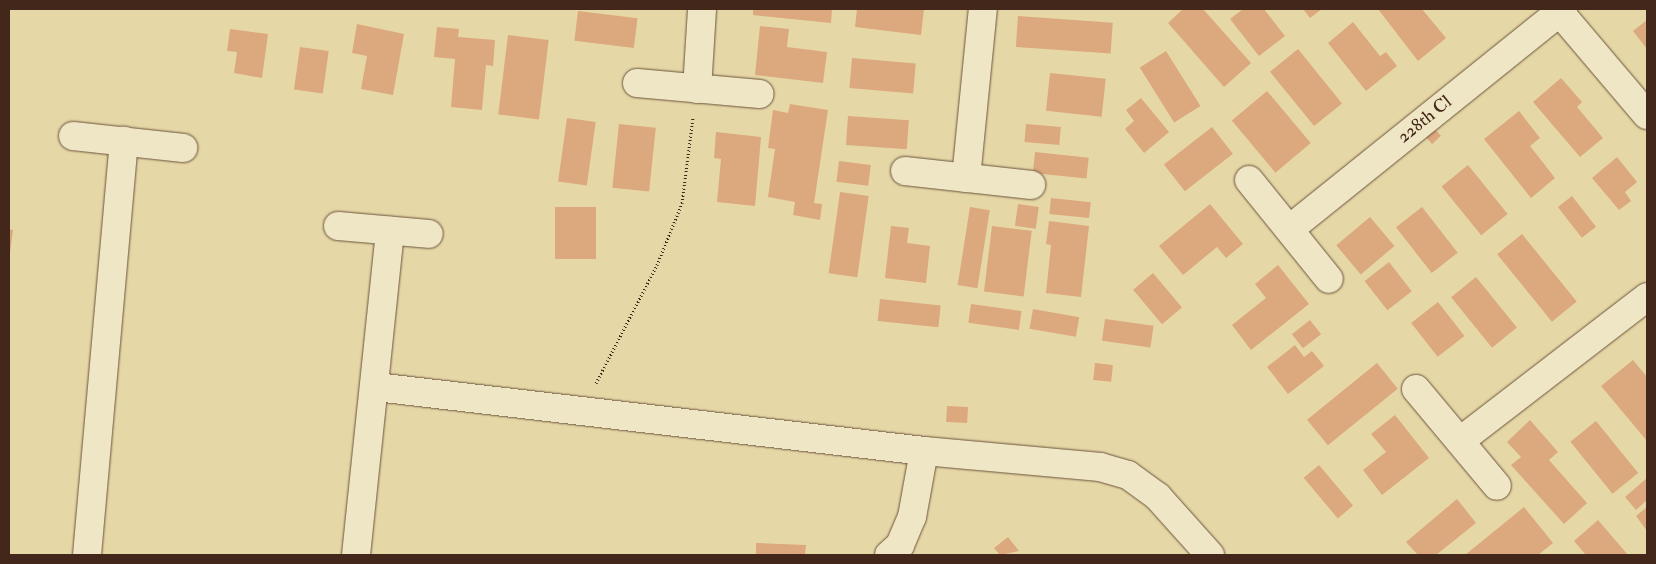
<!DOCTYPE html>
<html>
<head>
<meta charset="utf-8">
<style>
	body { margin:0 }
	#map { position:relative; width:1656px; height:564px; overflow:hidden; background:#e6d8a6; font-family:"IM FELL Double Pica",serif }
	div>[style] { position:absolute }
	.building>* { inset:0; background:#dca87d; transform-origin:0 0 }
	.path>* { height:3px; margin-top:-1.5px; transform-origin:0; background:repeating-linear-gradient(90deg,#44271b 0 1px,transparent 0 3.5px) }
	.roads { filter:drop-shadow(0 0 1px #6c533e) drop-shadow(0 0 1px #6c533e) }
	.minor>* { height:28px; margin:-14px; padding:0 14px; transform-origin:14px; border-radius:14px; background:#efe6c5 }
	span { translate:-50% -50%; white-space:nowrap; text-align:center; line-height:1.15; -webkit-text-stroke:4px #efe6c5; paint-order:stroke }
	.street-label { font-size:18px; color:#44271b }
	.frame { position:absolute; inset:0; border:10px solid #44271b; pointer-events:none }
</style>
</head>
<body>
<div id="map">
	<div class="building">
		<div style="clip-path:polygon(753px 9px,832px 9px,831px 23px,753px 15px)"></div>
		<div style="clip-path:polygon(857px 9px,924px 9px,921px 35px,855px 27px)"></div>
		<div style="clip-path:polygon(1183px 9px,1203px 9px,1251px 63px,1224px 87px,1168px 23px)"></div>
		<div style="clip-path:polygon(1243px 9px,1264px 9px,1285px 36px,1259px 56px,1230px 19px)"></div>
		<div style="clip-path:polygon(1303px 9px,1322px 9px,1310px 18px)"></div>
		<div style="clip-path:polygon(1378px 9px,1422px 9px,1446px 38px,1418px 61px)"></div>
		<div style="left:578px;top:11px;width:60px;height:30px;rotate:7deg"></div>
		<div style="left:1018px;top:16px;width:95px;height:31px;rotate:4deg"></div>
		<div style="clip-path:polygon(1647px 20px,1647px 49px,1633px 31px)"></div>
		<div style="clip-path:polygon(1353px 22px,1380px 56px,1386px 52px,1397px 66px,1366px 91px,1328px 43px)"></div>
		<div style="clip-path:polygon(357px 24px,404px 34px,393px 95px,361px 89px,367px 56px,352px 53px)"></div>
		<div style="clip-path:polygon(760px 26px,789px 29px,787px 47px,827px 52px,823px 83px,755px 75px)"></div>
		<div style="clip-path:polygon(437px 27px,459px 29px,458px 37px,495px 40px,493px 66px,486px 65px,482px 110px,451px 107px,455px 59px,434px 57px)"></div>
		<div style="clip-path:polygon(230px 29px,268px 34px,262px 78px,234px 73px,237px 52px,227px 51px)"></div>
		<div style="left:508px;top:35px;width:41px;height:80px;rotate:7deg"></div>
		<div style="left:300px;top:47px;width:29px;height:43px;rotate:8deg"></div>
		<div style="left:1298px;top:49px;width:70px;height:36px;rotate:51deg"></div>
		<div style="left:1166px;top:51px;width:65px;height:31px;rotate:58deg"></div>
		<div style="left:852px;top:58px;width:64px;height:30px;rotate:5deg"></div>
		<div style="left:1050px;top:73px;width:56px;height:38px;rotate:6deg"></div>
		<div style="clip-path:polygon(1561px 78px,1582px 102px,1577px 107px,1603px 138px,1580px 157px,1533px 102px)"></div>
		<div style="left:1267px;top:91px;width:68px;height:46px;rotate:50deg"></div>
		<div style="clip-path:polygon(1141px 98px,1169px 132px,1144px 153px,1125px 129px,1134px 121px,1126px 110px)"></div>
		<div style="clip-path:polygon(790px 104px,828px 110px,814px 203px,822px 204px,820px 220px,793px 215px,795px 202px,768px 197px,775px 149px,768px 148px,773px 110px,788px 113px)"></div>
		<div style="clip-path:polygon(1519px 111px,1540px 138px,1530px 146px,1555px 178px,1531px 198px,1484px 139px)"></div>
		<div style="left:848px;top:116px;width:61px;height:29px;rotate:4deg"></div>
		<div style="left:567px;top:118px;width:29px;height:64px;rotate:8deg"></div>
		<div style="left:619px;top:124px;width:37px;height:64px;rotate:6deg"></div>
		<div style="left:1026px;top:124px;width:35px;height:18px;rotate:5deg"></div>
		<div style="left:1430px;top:124px;width:16px;height:12px;rotate:47deg"></div>
		<div style="left:1212px;top:127px;width:34px;height:61px;rotate:52deg"></div>
		<div style="clip-path:polygon(716px 132px,761px 137px,755px 206px,717px 202px,721px 159px,714px 158px)"></div>
		<div style="left:1035px;top:152px;width:54px;height:21px;rotate:6deg"></div>
		<div style="clip-path:polygon(1617px 157px,1637px 182px,1625px 192px,1631px 201px,1619px 210px,1592px 178px)"></div>
		<div style="left:839px;top:161px;width:32px;height:21px;rotate:7deg"></div>
		<div style="left:1468px;top:165px;width:63px;height:34px;rotate:51deg"></div>
		<div style="left:840px;top:192px;width:29px;height:82px;rotate:8deg"></div>
		<div style="left:1572px;top:196px;width:39px;height:18px;rotate:52deg"></div>
		<div style="left:1051px;top:198px;width:40px;height:16px;rotate:6deg"></div>
		<div style="left:1018px;top:204px;width:21px;height:22px;rotate:8deg"></div>
		<div style="clip-path:polygon(1210px 204px,1243px 244px,1226px 258px,1217px 247px,1183px 275px,1159px 246px)"></div>
		<div style="left:555px;top:207px;width:41px;height:52px"></div>
		<div style="left:970px;top:207px;width:20px;height:79px;rotate:9deg"></div>
		<div style="left:1422px;top:207px;width:58px;height:33px;rotate:52deg"></div>
		<div style="left:1370px;top:217px;width:38px;height:44px;rotate:50deg"></div>
		<div style="clip-path:polygon(1049px 221px,1089px 226px,1081px 297px,1046px 293px,1051px 245px,1046px 244px)"></div>
		<div style="clip-path:polygon(891px 226px,909px 228px,907px 243px,930px 246px,926px 283px,885px 278px)"></div>
		<div style="left:992px;top:226px;width:40px;height:66px;rotate:7deg"></div>
		<div style="clip-path:polygon(9px 229px,13px 230px,10px 253px,9px 253px)"></div>
		<div style="left:1522px;top:234px;width:87px;height:32px;rotate:51deg"></div>
		<div style="left:1389px;top:262px;width:37px;height:31px;rotate:52deg"></div>
		<div style="clip-path:polygon(1278px 265px,1309px 304px,1251px 350px,1232px 325px,1266px 298px,1255px 284px)"></div>
		<div style="left:1153px;top:273px;width:45px;height:26px;rotate:50deg"></div>
		<div style="left:1476px;top:277px;width:65px;height:32px;rotate:51deg"></div>
		<div style="left:880px;top:299px;width:61px;height:22px;rotate:6deg"></div>
		<div style="left:1438px;top:302px;width:43px;height:34px;rotate:52deg"></div>
		<div style="left:971px;top:304px;width:51px;height:19px;rotate:8deg"></div>
		<div style="left:1033px;top:309px;width:47px;height:20px;rotate:10deg"></div>
		<div style="left:1105px;top:319px;width:49px;height:22px;rotate:8deg"></div>
		<div style="left:1310px;top:320px;width:18px;height:23px;rotate:52deg"></div>
		<div style="clip-path:polygon(1295px 345px,1304px 357px,1312px 351px,1324px 366px,1288px 394px,1267px 367px)"></div>
		<div style="clip-path:polygon(1633px 360px,1647px 377px,1647px 441px,1601px 386px)"></div>
		<div style="left:1095px;top:363px;width:18px;height:17px;rotate:6deg"></div>
		<div style="left:1377px;top:363px;width:33px;height:90px;rotate:51deg"></div>
		<div style="left:947px;top:406px;width:21px;height:16px;rotate:3deg"></div>
		<div style="clip-path:polygon(1395px 415px,1429px 458px,1382px 495px,1363px 470px,1386px 452px,1371px 434px)"></div>
		<div style="clip-path:polygon(1530px 420px,1558px 452px,1549px 460px,1587px 503px,1564px 524px,1511px 465px,1521px 457px,1507px 442px)"></div>
		<div style="left:1596px;top:421px;width:67px;height:33px;rotate:51deg"></div>
		<div style="left:1319px;top:465px;width:53px;height:20px;rotate:50deg"></div>
		<div style="clip-path:polygon(1647px 478px,1647px 500px,1636px 510px,1625px 497px)"></div>
		<div style="clip-path:polygon(1457px 499px,1476px 523px,1436px 555px,1418px 555px,1406px 542px)"></div>
		<div style="clip-path:polygon(1524px 507px,1553px 543px,1538px 555px,1465px 555px)"></div>
		<div style="clip-path:polygon(1647px 507px,1647px 531px,1636px 516px)"></div>
		<div style="clip-path:polygon(1598px 520px,1628px 555px,1586px 555px,1574px 541px)"></div>
		<div style="clip-path:polygon(1008px 537px,1019px 551px,1000px 555px,994px 548px)"></div>
		<div style="clip-path:polygon(756px 543px,806px 545px,805px 555px,756px 555px)"></div>
	</div>
	<div class="path">
		<div style="left:596px;top:383px;width:133px;rotate:-62.7deg"></div>
		<div style="left:657px;top:265px;width:67px;rotate:-68deg"></div>
		<div style="left:682px;top:203px;width:87px;rotate:-82.7deg"></div>
	</div>
	<div class="roads">
		<div class="minor">
			<div style="left:1557px;top:9px;width:139px;rotate:49.7deg"></div>
			<div style="left:637px;top:83px;width:123px;rotate:5.1deg"></div>
			<div style="left:697px;top:89px;width:80px;rotate:-86.4deg"></div>
			<div style="left:73px;top:136px;width:111px;rotate:6.2deg"></div>
			<div style="left:905px;top:171px;width:127px;rotate:6.3deg"></div>
			<div style="left:966px;top:178px;width:170px;rotate:-84.3deg"></div>
			<div style="left:1249px;top:180px;width:127px;rotate:51.1deg"></div>
			<div style="left:338px;top:226px;width:91px;rotate:5deg"></div>
			<div style="left:1291px;top:228px;width:349px;rotate:-38.8deg"></div>
			<div style="left:376px;top:387px;width:552px;rotate:6.66deg"></div>
			<div style="left:924px;top:451px;width:177px;rotate:5.2deg"></div>
			<div style="left:1100px;top:467px;width:29px;rotate:16deg"></div>
			<div style="left:1128px;top:475px;width:37px;rotate:36deg"></div>
			<div style="left:1158px;top:497px;width:78px;rotate:48.1deg"></div>
			<div style="left:1416px;top:389px;width:126px;rotate:50.1deg"></div>
			<div style="left:1460px;top:441px;width:236px;rotate:-37.6deg"></div>
			<div style="left:87px;top:555px;width:416px;rotate:-84.9deg"></div>
			<div style="left:356px;top:555px;width:326px;rotate:-84deg"></div>
			<div style="left:889px;top:555px;width:15px;rotate:-42deg"></div>
			<div style="left:900px;top:545px;width:30px;rotate:-67deg"></div>
			<div style="left:912px;top:517px;width:67px;rotate:-79.7deg"></div>
		</div>
	</div>
	<div class="street-label">
		<span style="left:1425px;top:120px;rotate:-39deg">228th Cl</span>
	</div>
	<div class="frame"></div>
</div>
</body>
</html>
